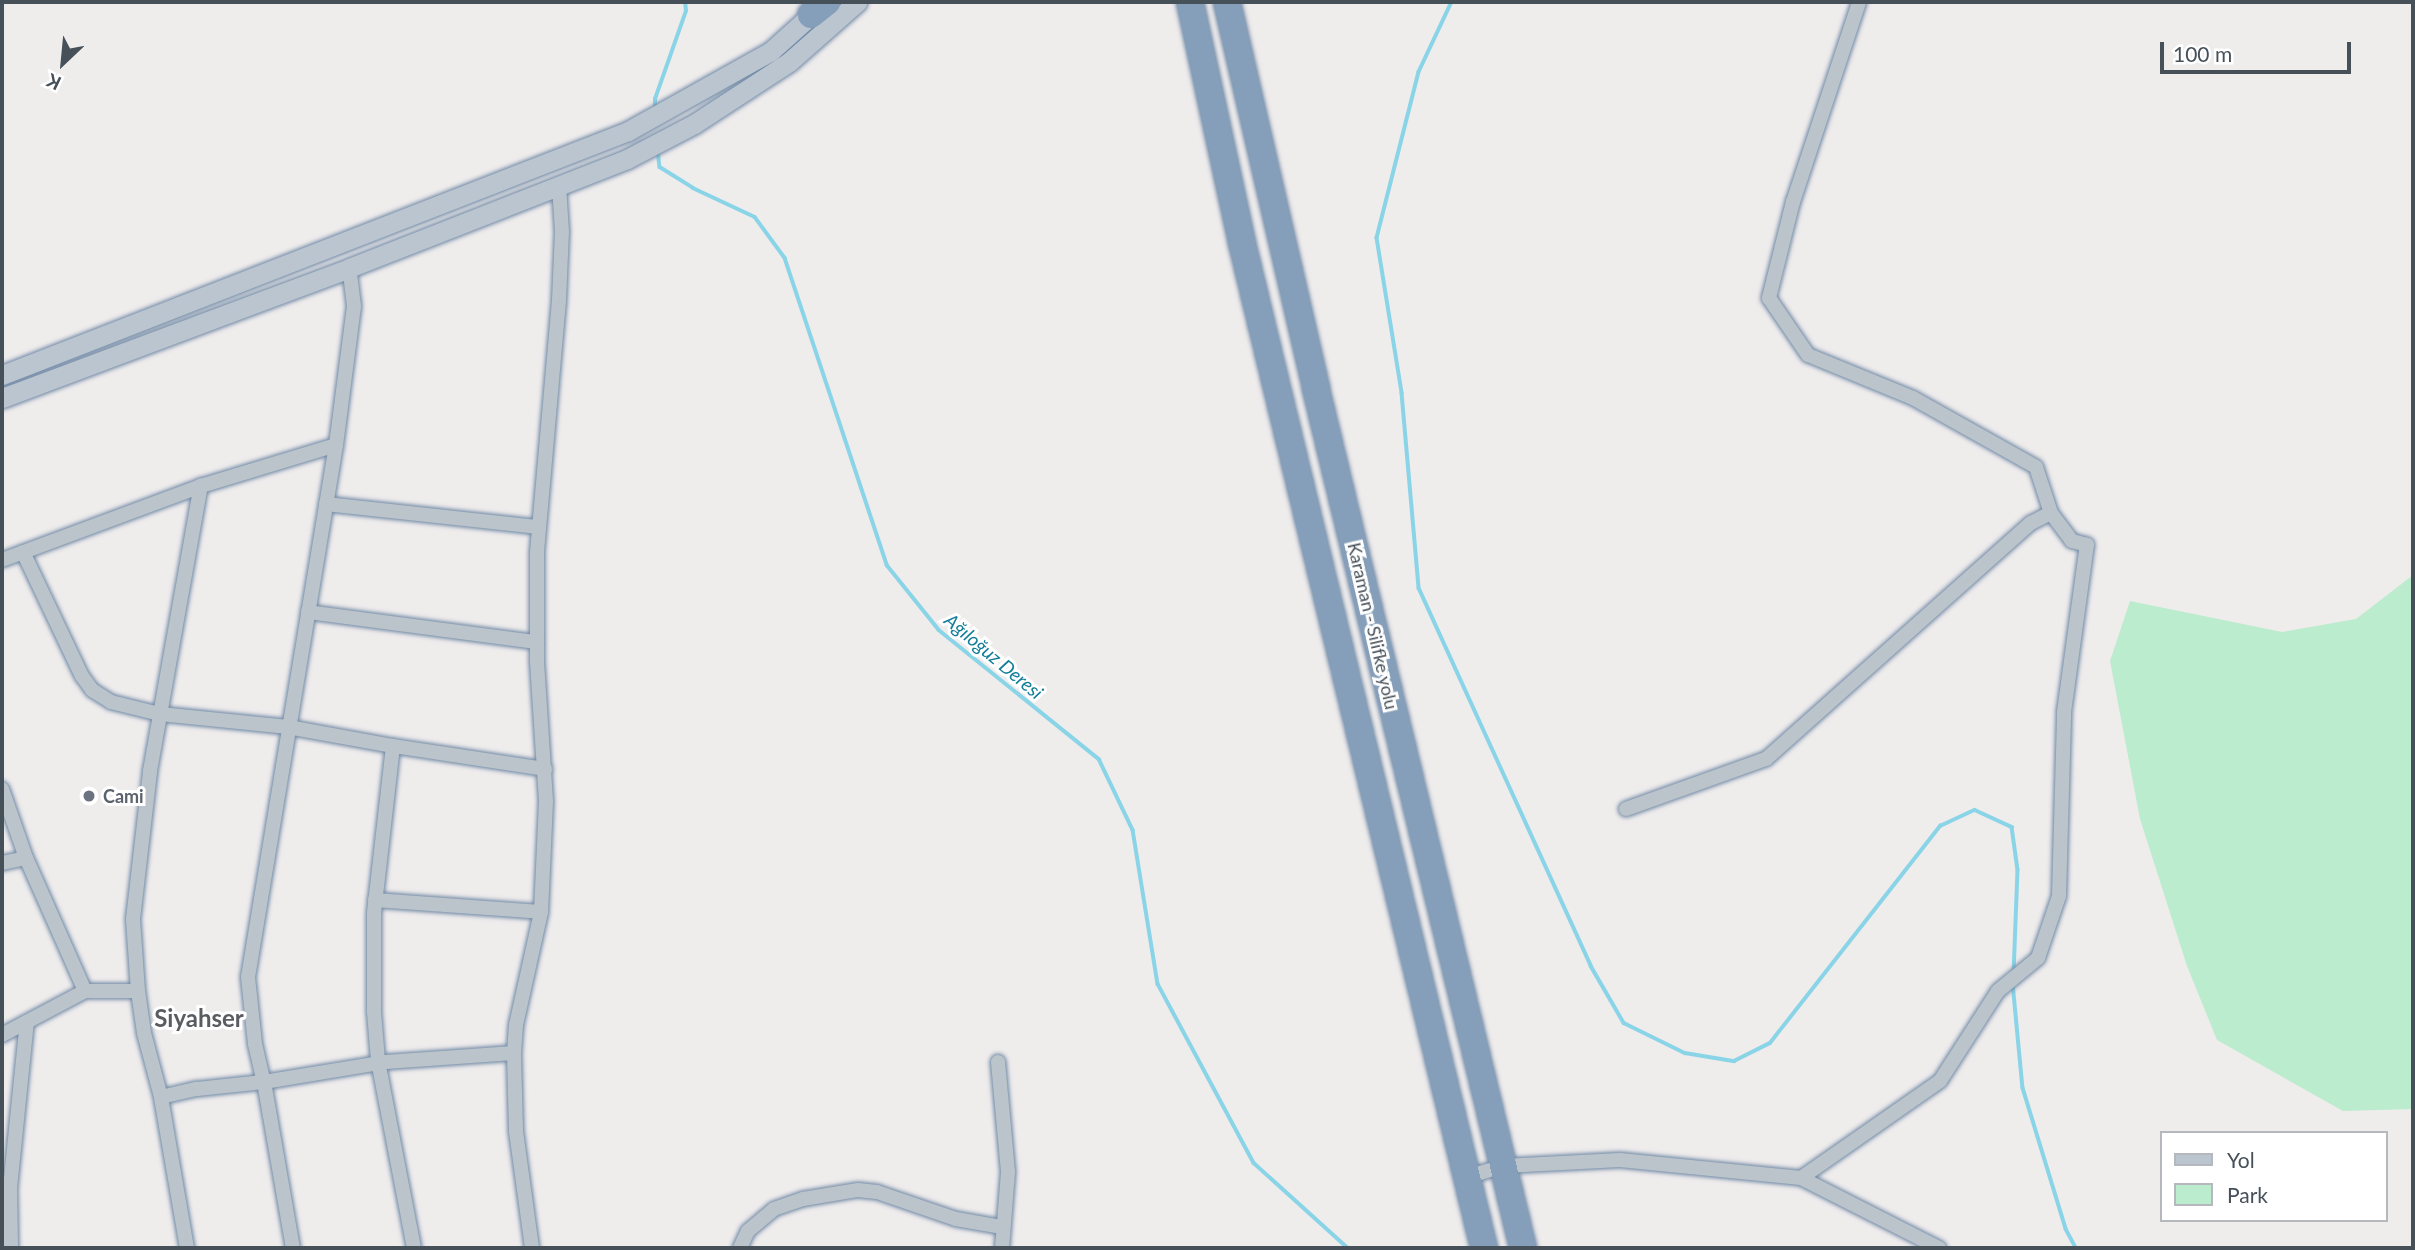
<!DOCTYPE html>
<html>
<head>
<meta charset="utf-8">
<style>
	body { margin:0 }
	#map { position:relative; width:2415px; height:1250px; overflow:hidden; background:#efecec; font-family:Lato,sans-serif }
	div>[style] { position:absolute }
	.green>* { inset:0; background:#bbecce }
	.stream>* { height:3.5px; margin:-1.75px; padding:0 1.75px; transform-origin:1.75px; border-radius:1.75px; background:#8ad4e8 }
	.roads { filter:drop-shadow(0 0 2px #718aa6) drop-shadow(0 0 2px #718aa6) }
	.street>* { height:14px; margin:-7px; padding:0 7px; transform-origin:7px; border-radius:7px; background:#bbc4cb }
	.secondary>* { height:19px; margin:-9.5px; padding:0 9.5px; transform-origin:9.5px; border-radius:9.5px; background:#bac5d0 }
	.highway>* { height:26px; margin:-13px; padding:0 13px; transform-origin:13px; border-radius:13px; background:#859fba }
	.dots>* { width:19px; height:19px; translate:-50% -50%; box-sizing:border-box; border:4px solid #fff; border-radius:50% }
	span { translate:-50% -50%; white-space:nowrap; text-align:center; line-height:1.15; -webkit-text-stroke:6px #fff; paint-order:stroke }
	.street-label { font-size:18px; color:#465059 }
	.worship-label { font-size:18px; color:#5b616d; font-weight:700 }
	.left { translate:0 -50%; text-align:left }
	.water-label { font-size:19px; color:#117d99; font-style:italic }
	.district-label { font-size:24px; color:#595d61; font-weight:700 }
	.frame { position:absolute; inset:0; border:4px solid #465059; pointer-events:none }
	.legend { position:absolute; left:2160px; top:1131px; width:228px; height:91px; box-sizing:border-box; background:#fff; border:2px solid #b5b9bd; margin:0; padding:9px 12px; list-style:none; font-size:21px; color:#465059 }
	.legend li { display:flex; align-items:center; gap:14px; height:35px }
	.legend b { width:35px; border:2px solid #b5b9bd }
	.north { position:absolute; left:28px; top:28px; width:70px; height:70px; -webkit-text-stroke:5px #fff; paint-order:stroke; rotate:206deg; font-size:19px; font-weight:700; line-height:28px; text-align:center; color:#465059 }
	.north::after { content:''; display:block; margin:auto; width:24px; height:32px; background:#465059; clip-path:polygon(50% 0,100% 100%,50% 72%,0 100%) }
	.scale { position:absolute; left:2160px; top:42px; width:191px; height:32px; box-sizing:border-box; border:4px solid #465059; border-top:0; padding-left:9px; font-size:21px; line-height:24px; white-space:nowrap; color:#465059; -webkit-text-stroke:5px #fff; paint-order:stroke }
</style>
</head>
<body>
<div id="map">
	<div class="green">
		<div style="clip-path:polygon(2413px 575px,2413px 1109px,2343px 1111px,2217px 1040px,2187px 966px,2140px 819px,2110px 661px,2130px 601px,2282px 632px,2356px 619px)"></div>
	</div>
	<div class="stream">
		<div style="left:1452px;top:2px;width:77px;rotate:115.2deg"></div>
		<div style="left:1419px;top:72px;width:171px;rotate:104.2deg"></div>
		<div style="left:1377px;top:238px;width:157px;rotate:80.8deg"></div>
		<div style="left:1402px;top:393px;width:196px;rotate:85deg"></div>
		<div style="left:1419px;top:588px;width:415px;rotate:65.5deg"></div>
		<div style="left:1591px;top:966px;width:66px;rotate:59.9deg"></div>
		<div style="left:1624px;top:1023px;width:68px;rotate:26.2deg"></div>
		<div style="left:1685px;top:1053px;width:50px;rotate:9.3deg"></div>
		<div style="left:1734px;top:1061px;width:40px;rotate:-26.6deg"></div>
		<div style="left:1770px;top:1043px;width:276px;rotate:-51.9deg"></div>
		<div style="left:1940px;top:826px;width:38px;rotate:-25deg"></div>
		<div style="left:1975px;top:810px;width:41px;rotate:24.7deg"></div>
		<div style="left:2012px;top:827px;width:43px;rotate:82.1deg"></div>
		<div style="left:2018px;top:870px;width:102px;rotate:92.2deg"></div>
		<div style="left:655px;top:110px;width:11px;rotate:-90deg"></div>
		<div style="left:655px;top:99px;width:93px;rotate:-70.6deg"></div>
		<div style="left:686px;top:11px;width:9px;rotate:-96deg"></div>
		<div style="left:658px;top:149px;width:18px;rotate:84deg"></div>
		<div style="left:660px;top:167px;width:39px;rotate:32deg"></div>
		<div style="left:693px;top:188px;width:68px;rotate:25.1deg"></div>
		<div style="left:755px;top:217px;width:51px;rotate:53.8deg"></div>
		<div style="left:785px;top:258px;width:324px;rotate:71.6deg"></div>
		<div style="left:887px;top:565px;width:83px;rotate:51.3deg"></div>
		<div style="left:939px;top:630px;width:206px;rotate:38.9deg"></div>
		<div style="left:1099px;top:759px;width:79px;rotate:64.4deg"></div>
		<div style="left:1133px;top:830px;width:156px;rotate:80.8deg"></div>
		<div style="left:1158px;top:984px;width:203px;rotate:61.8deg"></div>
		<div style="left:1254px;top:1163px;width:127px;rotate:42.1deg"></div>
		<div style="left:2013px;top:983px;width:105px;rotate:84.6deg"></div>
		<div style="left:2023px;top:1088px;width:147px;rotate:73deg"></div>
		<div style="left:2066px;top:1229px;width:21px;rotate:62deg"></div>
	</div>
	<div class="roads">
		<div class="street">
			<div style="left:336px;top:445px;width:539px;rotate:99.39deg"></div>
			<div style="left:248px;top:977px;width:67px;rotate:84deg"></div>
			<div style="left:255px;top:1044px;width:39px;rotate:77deg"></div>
			<div style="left:264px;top:1082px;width:124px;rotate:-9.3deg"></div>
			<div style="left:386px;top:1062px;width:128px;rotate:-4deg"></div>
			<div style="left:326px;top:504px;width:214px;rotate:6.2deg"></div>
			<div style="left:23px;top:552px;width:137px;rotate:64.6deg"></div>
			<div style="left:82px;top:676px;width:17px;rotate:54deg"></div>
			<div style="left:92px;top:690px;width:22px;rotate:32deg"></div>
			<div style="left:111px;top:702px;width:50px;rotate:13.8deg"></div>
			<div style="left:160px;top:714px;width:129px;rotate:5.8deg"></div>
			<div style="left:288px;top:727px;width:107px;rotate:10.3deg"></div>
			<div style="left:393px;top:746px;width:168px;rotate:96.5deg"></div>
			<div style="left:374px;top:913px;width:99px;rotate:90deg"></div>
			<div style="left:374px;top:1012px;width:49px;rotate:85.3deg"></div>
			<div style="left:378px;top:1061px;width:190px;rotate:79.1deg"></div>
			<div style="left:2px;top:560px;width:212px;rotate:-20.4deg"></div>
			<div style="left:201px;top:486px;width:141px;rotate:-16.9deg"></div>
			<div style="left:336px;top:445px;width:140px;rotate:-82.6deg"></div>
			<div style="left:354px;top:306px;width:38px;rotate:-97deg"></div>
			<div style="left:308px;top:612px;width:231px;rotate:7.5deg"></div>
			<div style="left:393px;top:746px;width:154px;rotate:8.6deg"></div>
			<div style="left:2px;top:789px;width:73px;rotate:70.8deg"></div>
			<div style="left:26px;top:858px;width:25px;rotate:168deg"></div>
			<div style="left:1626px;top:809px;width:149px;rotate:-19.7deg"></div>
			<div style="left:1766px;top:759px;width:355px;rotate:-41.7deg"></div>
			<div style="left:2031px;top:523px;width:22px;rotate:-27deg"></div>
			<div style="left:375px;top:900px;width:166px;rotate:4.1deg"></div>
			<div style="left:85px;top:991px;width:53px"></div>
			<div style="left:2px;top:1035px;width:94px;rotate:-27.9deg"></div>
			<div style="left:85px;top:991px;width:145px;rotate:-113.9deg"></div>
			<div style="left:998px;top:1062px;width:110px;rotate:84.8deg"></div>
			<div style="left:1008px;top:1172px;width:76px;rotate:94.5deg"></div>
			<div style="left:161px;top:1097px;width:66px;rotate:-104.9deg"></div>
			<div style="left:144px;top:1033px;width:42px;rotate:-98.1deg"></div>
			<div style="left:138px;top:991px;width:72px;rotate:-94deg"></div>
			<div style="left:133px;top:919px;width:149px;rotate:-83.4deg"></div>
			<div style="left:150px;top:771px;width:290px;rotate:-79.9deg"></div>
			<div style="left:1467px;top:1177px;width:39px;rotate:-17deg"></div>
			<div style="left:1504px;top:1166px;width:116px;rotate:-3deg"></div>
			<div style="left:1620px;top:1160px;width:182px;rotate:5.7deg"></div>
			<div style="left:1801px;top:1178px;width:155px;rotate:26.9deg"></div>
			<div style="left:1801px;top:1178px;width:169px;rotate:-34.9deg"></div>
			<div style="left:1940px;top:1081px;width:107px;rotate:-57.2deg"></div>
			<div style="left:1998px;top:991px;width:52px;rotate:-39.5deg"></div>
			<div style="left:2038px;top:958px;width:65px;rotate:-71.3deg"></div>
			<div style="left:2059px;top:896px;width:184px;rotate:-88.4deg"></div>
			<div style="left:2064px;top:712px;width:169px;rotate:-82.2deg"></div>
			<div style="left:2087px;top:545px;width:16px;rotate:-165deg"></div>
			<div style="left:2072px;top:541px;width:35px;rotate:-127deg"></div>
			<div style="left:2051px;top:513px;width:48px;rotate:-108.1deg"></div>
			<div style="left:2036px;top:467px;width:141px;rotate:-150.7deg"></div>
			<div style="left:1913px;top:398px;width:113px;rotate:-157.7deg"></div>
			<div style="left:1808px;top:355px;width:69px;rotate:-124.4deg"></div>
			<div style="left:1769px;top:298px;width:99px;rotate:-76deg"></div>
			<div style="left:1793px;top:202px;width:211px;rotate:-71.7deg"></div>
			<div style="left:3px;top:1183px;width:9px;rotate:36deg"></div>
			<div style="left:10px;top:1188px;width:60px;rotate:89deg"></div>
			<div style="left:10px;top:1188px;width:167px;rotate:-84.2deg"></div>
			<div style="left:187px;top:1248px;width:153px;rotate:-99.8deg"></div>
			<div style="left:161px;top:1097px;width:37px;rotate:-13deg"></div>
			<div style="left:197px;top:1089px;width:67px;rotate:-6deg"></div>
			<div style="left:264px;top:1082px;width:169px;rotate:80.1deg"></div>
			<div style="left:532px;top:1248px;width:118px;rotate:-97.8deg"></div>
			<div style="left:516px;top:1131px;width:78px;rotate:-91.5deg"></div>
			<div style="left:514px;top:1053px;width:28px;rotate:-86deg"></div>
			<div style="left:516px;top:1025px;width:116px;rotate:-77.5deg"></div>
			<div style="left:541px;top:912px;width:111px;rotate:-87.4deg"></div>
			<div style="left:546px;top:801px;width:141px;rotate:-93.7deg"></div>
			<div style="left:537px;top:660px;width:108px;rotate:-90deg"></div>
			<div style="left:537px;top:552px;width:253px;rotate:-85deg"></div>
			<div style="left:559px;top:300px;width:68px;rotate:-87.5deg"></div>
			<div style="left:562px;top:232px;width:46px;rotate:-93.7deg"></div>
			<div style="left:740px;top:1248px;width:19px;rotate:-65deg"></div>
			<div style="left:748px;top:1231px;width:34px;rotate:-40deg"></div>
			<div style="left:774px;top:1209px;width:31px;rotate:-19deg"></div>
			<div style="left:803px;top:1199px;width:56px;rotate:-9.3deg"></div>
			<div style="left:858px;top:1190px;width:19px;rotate:6deg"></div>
			<div style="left:877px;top:1192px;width:83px;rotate:18.9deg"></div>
			<div style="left:956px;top:1219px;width:47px;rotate:9.9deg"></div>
		</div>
		<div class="secondary">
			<div style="left:2px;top:375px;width:672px;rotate:-21.29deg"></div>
			<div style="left:628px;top:131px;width:164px;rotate:-29.2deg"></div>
			<div style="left:771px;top:51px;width:54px;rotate:-42deg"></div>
			<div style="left:2px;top:398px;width:371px;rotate:-20.5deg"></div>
			<div style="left:349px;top:268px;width:299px;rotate:-21.4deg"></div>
			<div style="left:627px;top:159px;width:76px;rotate:-27.6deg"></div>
			<div style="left:694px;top:124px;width:113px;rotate:-33.1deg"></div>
			<div style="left:789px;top:62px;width:91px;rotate:-41.4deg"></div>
		</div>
		<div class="highway">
			<div style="left:1190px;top:2px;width:247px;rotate:77.8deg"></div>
			<div style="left:1242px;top:243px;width:1034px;rotate:76.46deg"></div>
			<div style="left:1227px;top:2px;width:397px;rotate:77deg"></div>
			<div style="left:1316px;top:389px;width:884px;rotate:76.45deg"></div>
			<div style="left:811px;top:15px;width:21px;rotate:-39deg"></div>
		</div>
	</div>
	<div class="dots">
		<div style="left:89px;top:796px;background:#6b7280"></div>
	</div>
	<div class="street-label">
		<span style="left:1373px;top:626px;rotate:77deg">Karaman - Silifke yolu</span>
	</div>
	<div class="worship-label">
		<span class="left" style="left:103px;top:796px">Cami</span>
	</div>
	<div class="water-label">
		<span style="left:994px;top:656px;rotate:40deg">Ağıloğuz Deresi</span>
	</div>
	<div class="district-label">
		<span style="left:199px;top:1018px">Siyahser</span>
	</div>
	<div class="frame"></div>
	<ul class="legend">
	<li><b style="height:9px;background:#bac5d0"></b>Yol</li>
	<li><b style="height:19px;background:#bbecce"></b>Park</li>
	</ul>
	<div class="north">K</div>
	<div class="scale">100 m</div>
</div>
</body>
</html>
